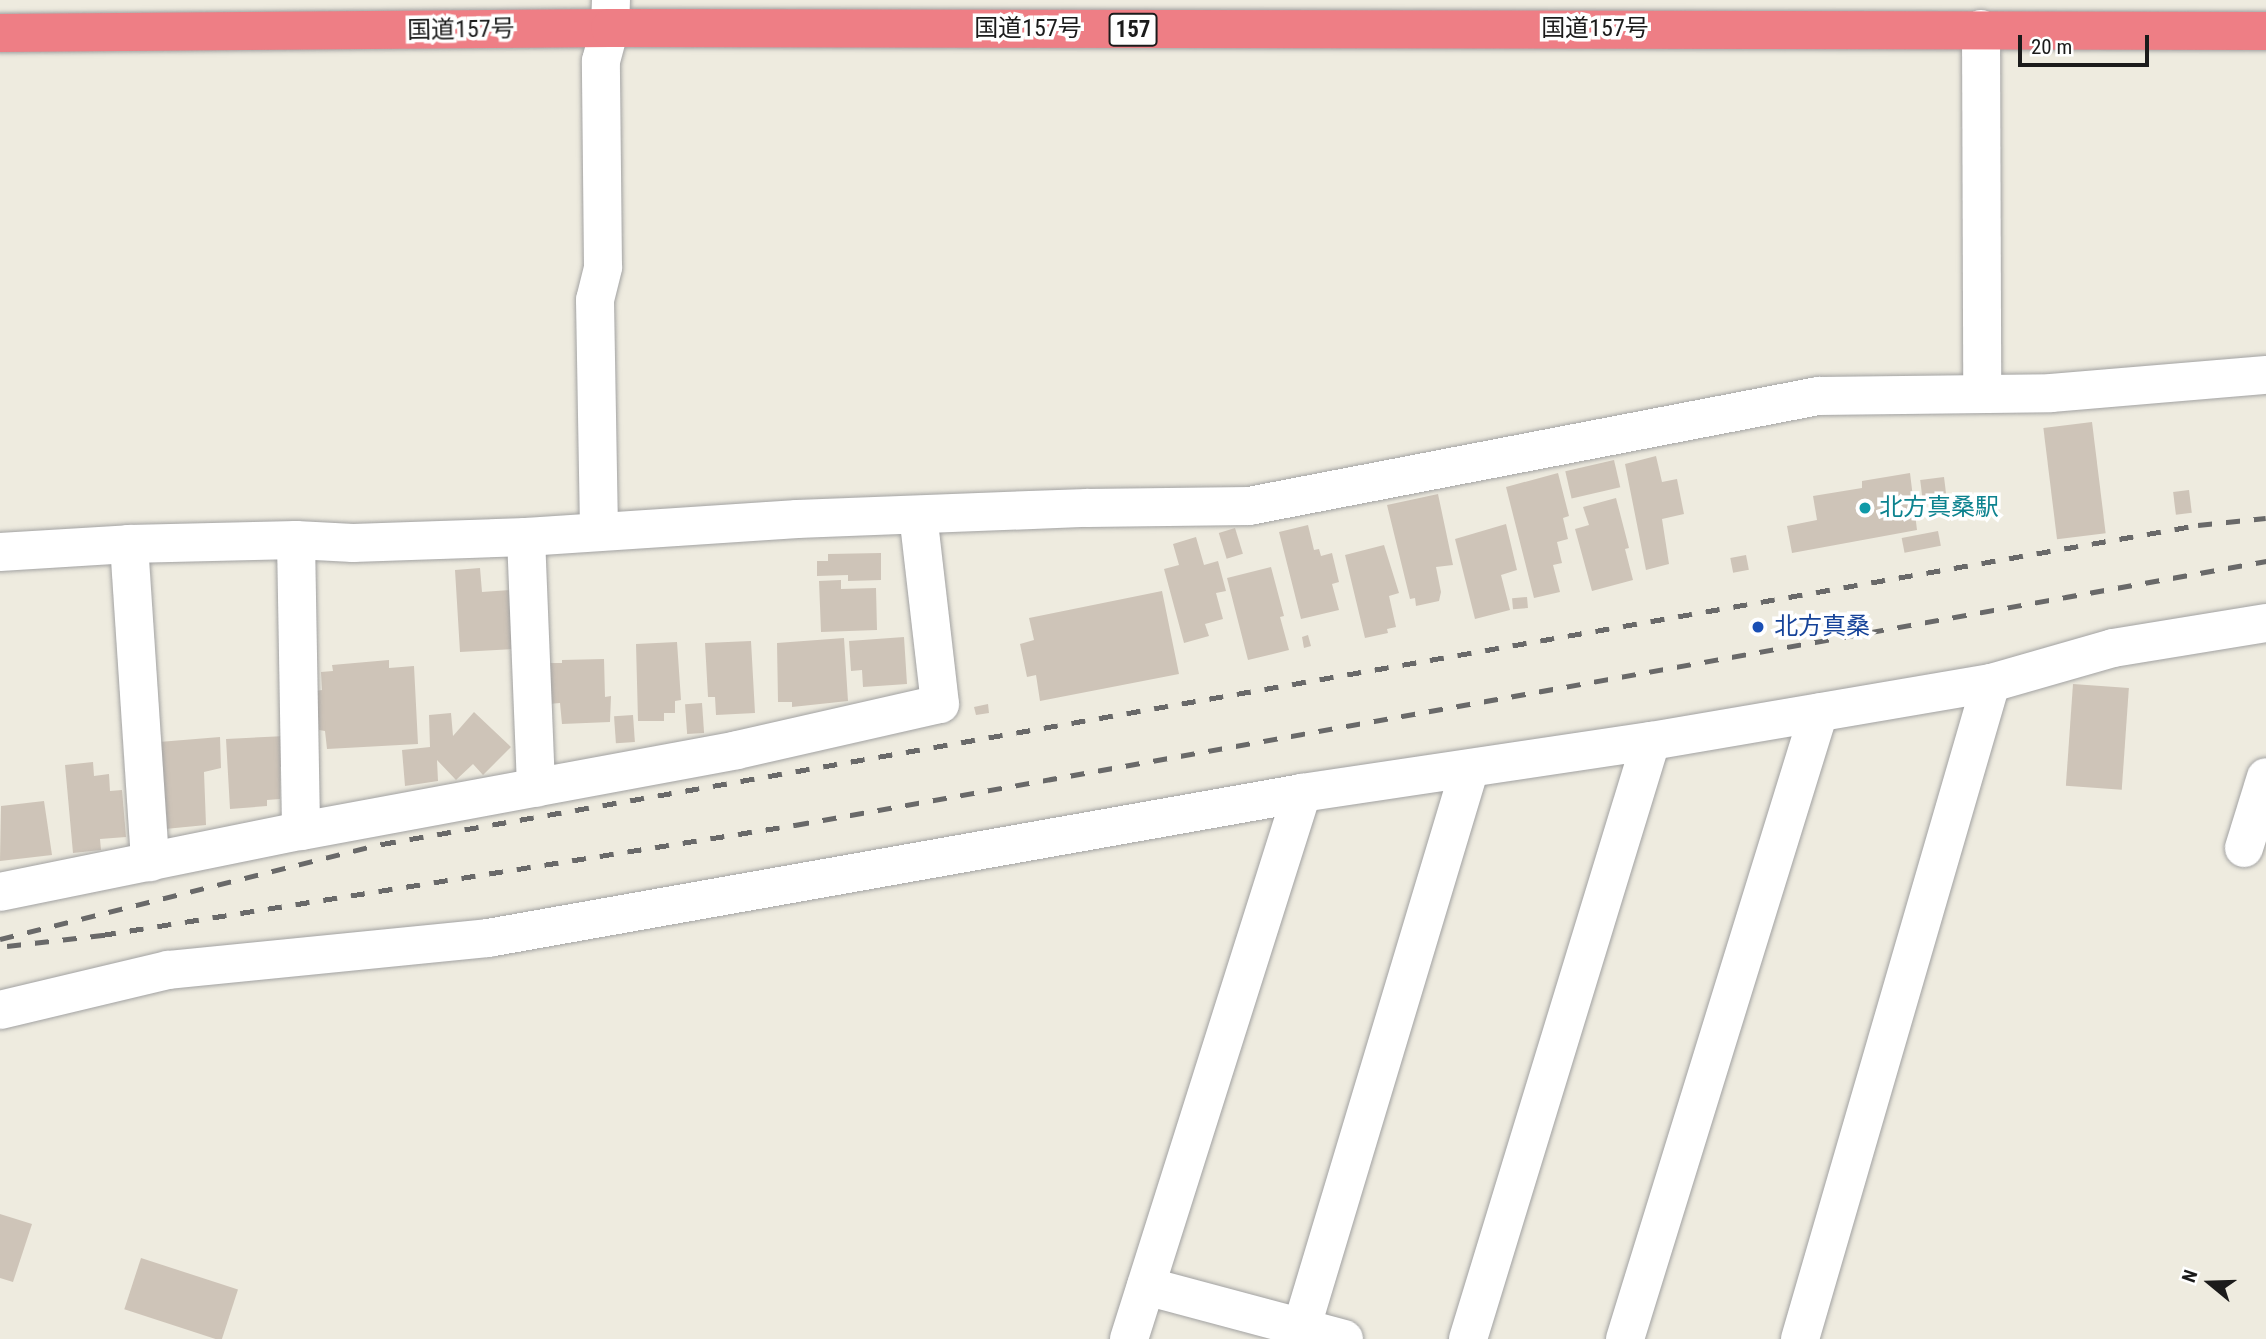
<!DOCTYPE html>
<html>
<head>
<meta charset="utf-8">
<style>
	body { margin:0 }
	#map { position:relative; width:2266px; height:1339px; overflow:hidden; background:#eeebdf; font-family:"Roboto Condensed","Noto Sans JP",sans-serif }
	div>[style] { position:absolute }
	.building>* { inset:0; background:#cec4b8; transform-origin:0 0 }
	.roads { filter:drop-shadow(0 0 2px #a2a2a2) drop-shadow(0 0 2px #a2a2a2) }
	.minor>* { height:38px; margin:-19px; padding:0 19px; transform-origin:19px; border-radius:19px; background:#fff }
	.highway>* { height:38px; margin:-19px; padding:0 19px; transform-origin:19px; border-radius:19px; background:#ee7e85 }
	.rail>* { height:5px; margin-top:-2.5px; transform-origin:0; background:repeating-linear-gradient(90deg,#696969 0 14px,transparent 0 28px) }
	.dots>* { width:19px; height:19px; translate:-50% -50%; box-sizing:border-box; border:4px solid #fff; border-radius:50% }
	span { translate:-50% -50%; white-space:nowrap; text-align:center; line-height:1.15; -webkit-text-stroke:7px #fff; paint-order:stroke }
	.shield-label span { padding:2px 5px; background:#fff; border:2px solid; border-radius:5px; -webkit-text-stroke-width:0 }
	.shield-label { font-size:23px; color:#1b1b1b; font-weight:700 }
	.street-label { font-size:24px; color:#1b1b1b }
	.culture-label { font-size:24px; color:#0d838f }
	.left { translate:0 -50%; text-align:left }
	.transit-label { font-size:24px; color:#164399 }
	.north { position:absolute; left:2175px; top:1248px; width:70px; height:70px; -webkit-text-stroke:5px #fff; paint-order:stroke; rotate:289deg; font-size:19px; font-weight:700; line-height:28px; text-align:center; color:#1b1b1b }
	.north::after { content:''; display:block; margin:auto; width:24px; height:32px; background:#1b1b1b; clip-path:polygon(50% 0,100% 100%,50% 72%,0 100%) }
	.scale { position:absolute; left:2018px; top:35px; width:131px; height:32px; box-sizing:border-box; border:4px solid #1b1b1b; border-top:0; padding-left:9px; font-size:21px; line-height:24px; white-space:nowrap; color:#1b1b1b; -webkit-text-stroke:5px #fff; paint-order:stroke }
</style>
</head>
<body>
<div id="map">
	<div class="building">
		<div style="left:2092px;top:422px;width:112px;height:49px;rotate:83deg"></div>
		<div style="clip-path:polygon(1656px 456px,1662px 482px,1677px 479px,1684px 514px,1662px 519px,1669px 564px,1646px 570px,1625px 464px)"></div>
		<div style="left:1614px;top:460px;width:28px;height:50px;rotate:77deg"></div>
		<div style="clip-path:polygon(1558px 473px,1569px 516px,1563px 518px,1568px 539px,1557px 542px,1562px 563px,1553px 565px,1560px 592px,1534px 598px,1506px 487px)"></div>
		<div style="clip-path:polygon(1910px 473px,1917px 530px,1792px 553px,1787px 526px,1817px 520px,1813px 496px,1862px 488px,1862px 481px)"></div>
		<div style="left:1944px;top:477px;width:25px;height:24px;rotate:83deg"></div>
		<div style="left:2189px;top:490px;width:23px;height:16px;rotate:83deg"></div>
		<div style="clip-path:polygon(1438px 494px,1453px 565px,1436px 567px,1441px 592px,1439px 601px,1416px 606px,1415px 598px,1410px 599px,1387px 505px)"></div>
		<div style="clip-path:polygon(1616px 498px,1629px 548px,1625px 549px,1633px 580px,1592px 591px,1575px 529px,1589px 525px,1583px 507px)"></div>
		<div style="clip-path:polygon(1506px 524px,1517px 570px,1501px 575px,1510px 610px,1475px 619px,1455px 539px)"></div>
		<div style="clip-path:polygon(1308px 525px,1314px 550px,1319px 549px,1321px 556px,1332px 553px,1339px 582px,1332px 584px,1339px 610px,1301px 619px,1279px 532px)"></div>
		<div style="left:1235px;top:528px;width:27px;height:17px;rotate:73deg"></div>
		<div style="left:1938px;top:531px;width:15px;height:37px;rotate:79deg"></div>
		<div style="clip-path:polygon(1196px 537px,1204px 565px,1218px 561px,1226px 591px,1216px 593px,1223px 619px,1205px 624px,1209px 636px,1184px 643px,1164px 569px,1179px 565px,1173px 544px)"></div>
		<div style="clip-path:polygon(1384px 545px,1399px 593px,1389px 596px,1396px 627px,1387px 629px,1388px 633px,1365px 638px,1345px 555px)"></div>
		<div style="clip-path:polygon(881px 553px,881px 580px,848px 581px,848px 575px,817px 576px,817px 561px,828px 561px,828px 554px)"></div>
		<div style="left:1746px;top:555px;width:15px;height:16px;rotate:79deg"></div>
		<div style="clip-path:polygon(1271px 567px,1284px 616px,1280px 617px,1289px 650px,1248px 660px,1227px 578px)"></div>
		<div style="clip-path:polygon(480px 568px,482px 592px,510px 590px,513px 649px,460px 652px,455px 570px)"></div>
		<div style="clip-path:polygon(841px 580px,841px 589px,876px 588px,877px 630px,821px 632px,819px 581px)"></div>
		<div style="clip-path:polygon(1162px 591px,1179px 674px,1040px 701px,1036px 675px,1027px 677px,1020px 644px,1034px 640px,1029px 618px)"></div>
		<div style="left:1527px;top:597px;width:11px;height:15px;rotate:85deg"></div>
		<div style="clip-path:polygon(1308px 635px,1311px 646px,1304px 648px,1302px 637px)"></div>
		<div style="clip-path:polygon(904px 637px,907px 684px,863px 687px,862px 670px,851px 671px,849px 641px)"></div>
		<div style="clip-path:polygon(844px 638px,848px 701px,792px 707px,792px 702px,778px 702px,777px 643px)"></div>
		<div style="clip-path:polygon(751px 641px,755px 713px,716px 715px,715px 697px,708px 697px,705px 643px)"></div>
		<div style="clip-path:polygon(677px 642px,681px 700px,675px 701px,675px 713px,664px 713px,664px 721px,638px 721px,636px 644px)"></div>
		<div style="clip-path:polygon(604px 659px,605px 697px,611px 696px,610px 722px,562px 724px,560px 703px,548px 704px,549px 663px,562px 663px,562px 660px)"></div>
		<div style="clip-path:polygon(389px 660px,389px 668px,414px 666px,418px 744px,327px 749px,325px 731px,319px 730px,316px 691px,322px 690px,321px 672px,333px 671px,332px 665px)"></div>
		<div style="left:2073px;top:684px;width:56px;height:102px;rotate:4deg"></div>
		<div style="left:702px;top:703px;width:30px;height:17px;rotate:86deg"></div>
		<div style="clip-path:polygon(988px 704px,989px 713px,976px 715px,974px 707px)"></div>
		<div style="clip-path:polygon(474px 712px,511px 747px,483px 775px,473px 764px,456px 780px,437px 760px,438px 781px,405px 786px,402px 750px,430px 747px,429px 715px,451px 713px,453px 736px)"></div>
		<div style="left:633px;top:715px;width:27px;height:19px;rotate:86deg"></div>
		<div style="clip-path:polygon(286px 736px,287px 766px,280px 767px,280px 799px,267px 800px,267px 806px,230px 809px,226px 739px)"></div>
		<div style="clip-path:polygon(220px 737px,221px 768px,204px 772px,206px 825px,165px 829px,159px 742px)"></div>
		<div style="clip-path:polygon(93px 762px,94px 776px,109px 774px,110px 791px,122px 790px,126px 837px,100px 839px,101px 850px,73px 853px,65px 765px)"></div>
		<div style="clip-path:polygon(44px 801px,52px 855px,0 861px,1px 806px)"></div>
		<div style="clip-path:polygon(0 1214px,32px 1224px,13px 1282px,0 1278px)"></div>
		<div style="left:141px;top:1258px;width:102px;height:54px;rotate:18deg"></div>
	</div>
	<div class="roads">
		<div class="minor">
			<div style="left:1981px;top:29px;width:363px;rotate:89.8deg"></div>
			<div style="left:599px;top:530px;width:230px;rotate:-91deg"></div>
			<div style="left:595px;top:300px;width:34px;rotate:-76deg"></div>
			<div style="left:603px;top:267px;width:206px;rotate:-90.6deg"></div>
			<div style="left:601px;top:61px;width:34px;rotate:-75deg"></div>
			<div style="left:610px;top:28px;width:28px;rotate:-88deg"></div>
			<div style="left:526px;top:537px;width:251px;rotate:87.7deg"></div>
			<div style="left:296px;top:540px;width:291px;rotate:89deg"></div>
			<div style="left:129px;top:544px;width:319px;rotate:86.2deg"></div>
			<div style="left:0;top:552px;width:129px;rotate:-3.5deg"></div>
			<div style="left:129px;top:544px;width:167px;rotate:-1.4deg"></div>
			<div style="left:296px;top:540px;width:57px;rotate:3deg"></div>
			<div style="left:353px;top:543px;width:173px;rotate:-2deg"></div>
			<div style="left:526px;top:537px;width:272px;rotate:-3.8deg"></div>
			<div style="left:797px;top:519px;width:290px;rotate:-2.2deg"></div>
			<div style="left:1087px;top:508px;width:162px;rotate:-0.7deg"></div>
			<div style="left:1249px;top:506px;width:580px;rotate:-10.94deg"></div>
			<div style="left:1818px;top:396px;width:233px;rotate:-0.7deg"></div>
			<div style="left:2051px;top:393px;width:216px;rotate:-4.8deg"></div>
			<div style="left:2244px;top:848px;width:74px;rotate:-72.8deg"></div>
			<div style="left:0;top:892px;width:307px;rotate:-11.5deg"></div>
			<div style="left:301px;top:831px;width:443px;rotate:-10.5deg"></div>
			<div style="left:737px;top:750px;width:208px;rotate:-12.8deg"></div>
			<div style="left:940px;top:704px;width:190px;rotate:-96.6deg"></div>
			<div style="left:0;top:1010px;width:173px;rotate:-13.4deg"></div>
			<div style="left:168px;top:970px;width:322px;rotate:-5.7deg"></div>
			<div style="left:488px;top:938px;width:827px;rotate:-10.1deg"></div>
			<div style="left:1302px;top:793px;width:353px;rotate:-8.5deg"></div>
			<div style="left:1651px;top:741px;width:345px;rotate:-9.7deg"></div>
			<div style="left:1991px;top:683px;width:127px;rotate:-16deg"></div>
			<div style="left:2113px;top:648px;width:155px;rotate:-9.3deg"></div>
			<div style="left:1146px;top:1286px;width:205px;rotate:15deg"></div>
			<div style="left:1302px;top:1326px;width:580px;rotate:-73.25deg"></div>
			<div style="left:1129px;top:1339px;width:573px;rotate:-72.42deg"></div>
			<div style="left:1468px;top:1339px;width:625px;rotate:-72.98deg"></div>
			<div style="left:1625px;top:1339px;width:656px;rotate:-72.81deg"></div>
			<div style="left:1800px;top:1339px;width:683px;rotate:-73.77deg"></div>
		</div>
		<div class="highway">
			<div style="left:0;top:33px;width:610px;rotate:-0.47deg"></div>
			<div style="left:610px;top:28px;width:1656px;rotate:0.1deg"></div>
		</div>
	</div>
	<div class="rail">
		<div style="left:0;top:939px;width:394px;rotate:-14deg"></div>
		<div style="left:382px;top:844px;width:1844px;rotate:-9.96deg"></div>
		<div style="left:2198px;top:525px;width:68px;rotate:-5.9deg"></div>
		<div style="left:7px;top:946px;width:96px;rotate:-6.6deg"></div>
		<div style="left:102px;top:935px;width:702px;rotate:-9.02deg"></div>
		<div style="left:795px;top:825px;width:1495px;rotate:-10.17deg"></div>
	</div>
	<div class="dots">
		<div style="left:1865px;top:508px;background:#0f9aa8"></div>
		<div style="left:1758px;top:627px;background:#1a4fb4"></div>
	</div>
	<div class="shield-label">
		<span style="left:1133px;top:30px">157</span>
	</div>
	<div class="street-label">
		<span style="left:1028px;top:29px">国道157号</span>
		<span style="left:1595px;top:29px">国道157号</span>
		<span style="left:461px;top:30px;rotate:-1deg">国道157号</span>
	</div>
	<div class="culture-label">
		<span class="left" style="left:1879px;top:508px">北方真桑駅</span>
	</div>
	<div class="transit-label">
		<span class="left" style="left:1774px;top:627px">北方真桑</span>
	</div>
	<div class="north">N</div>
	<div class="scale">20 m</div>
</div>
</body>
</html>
